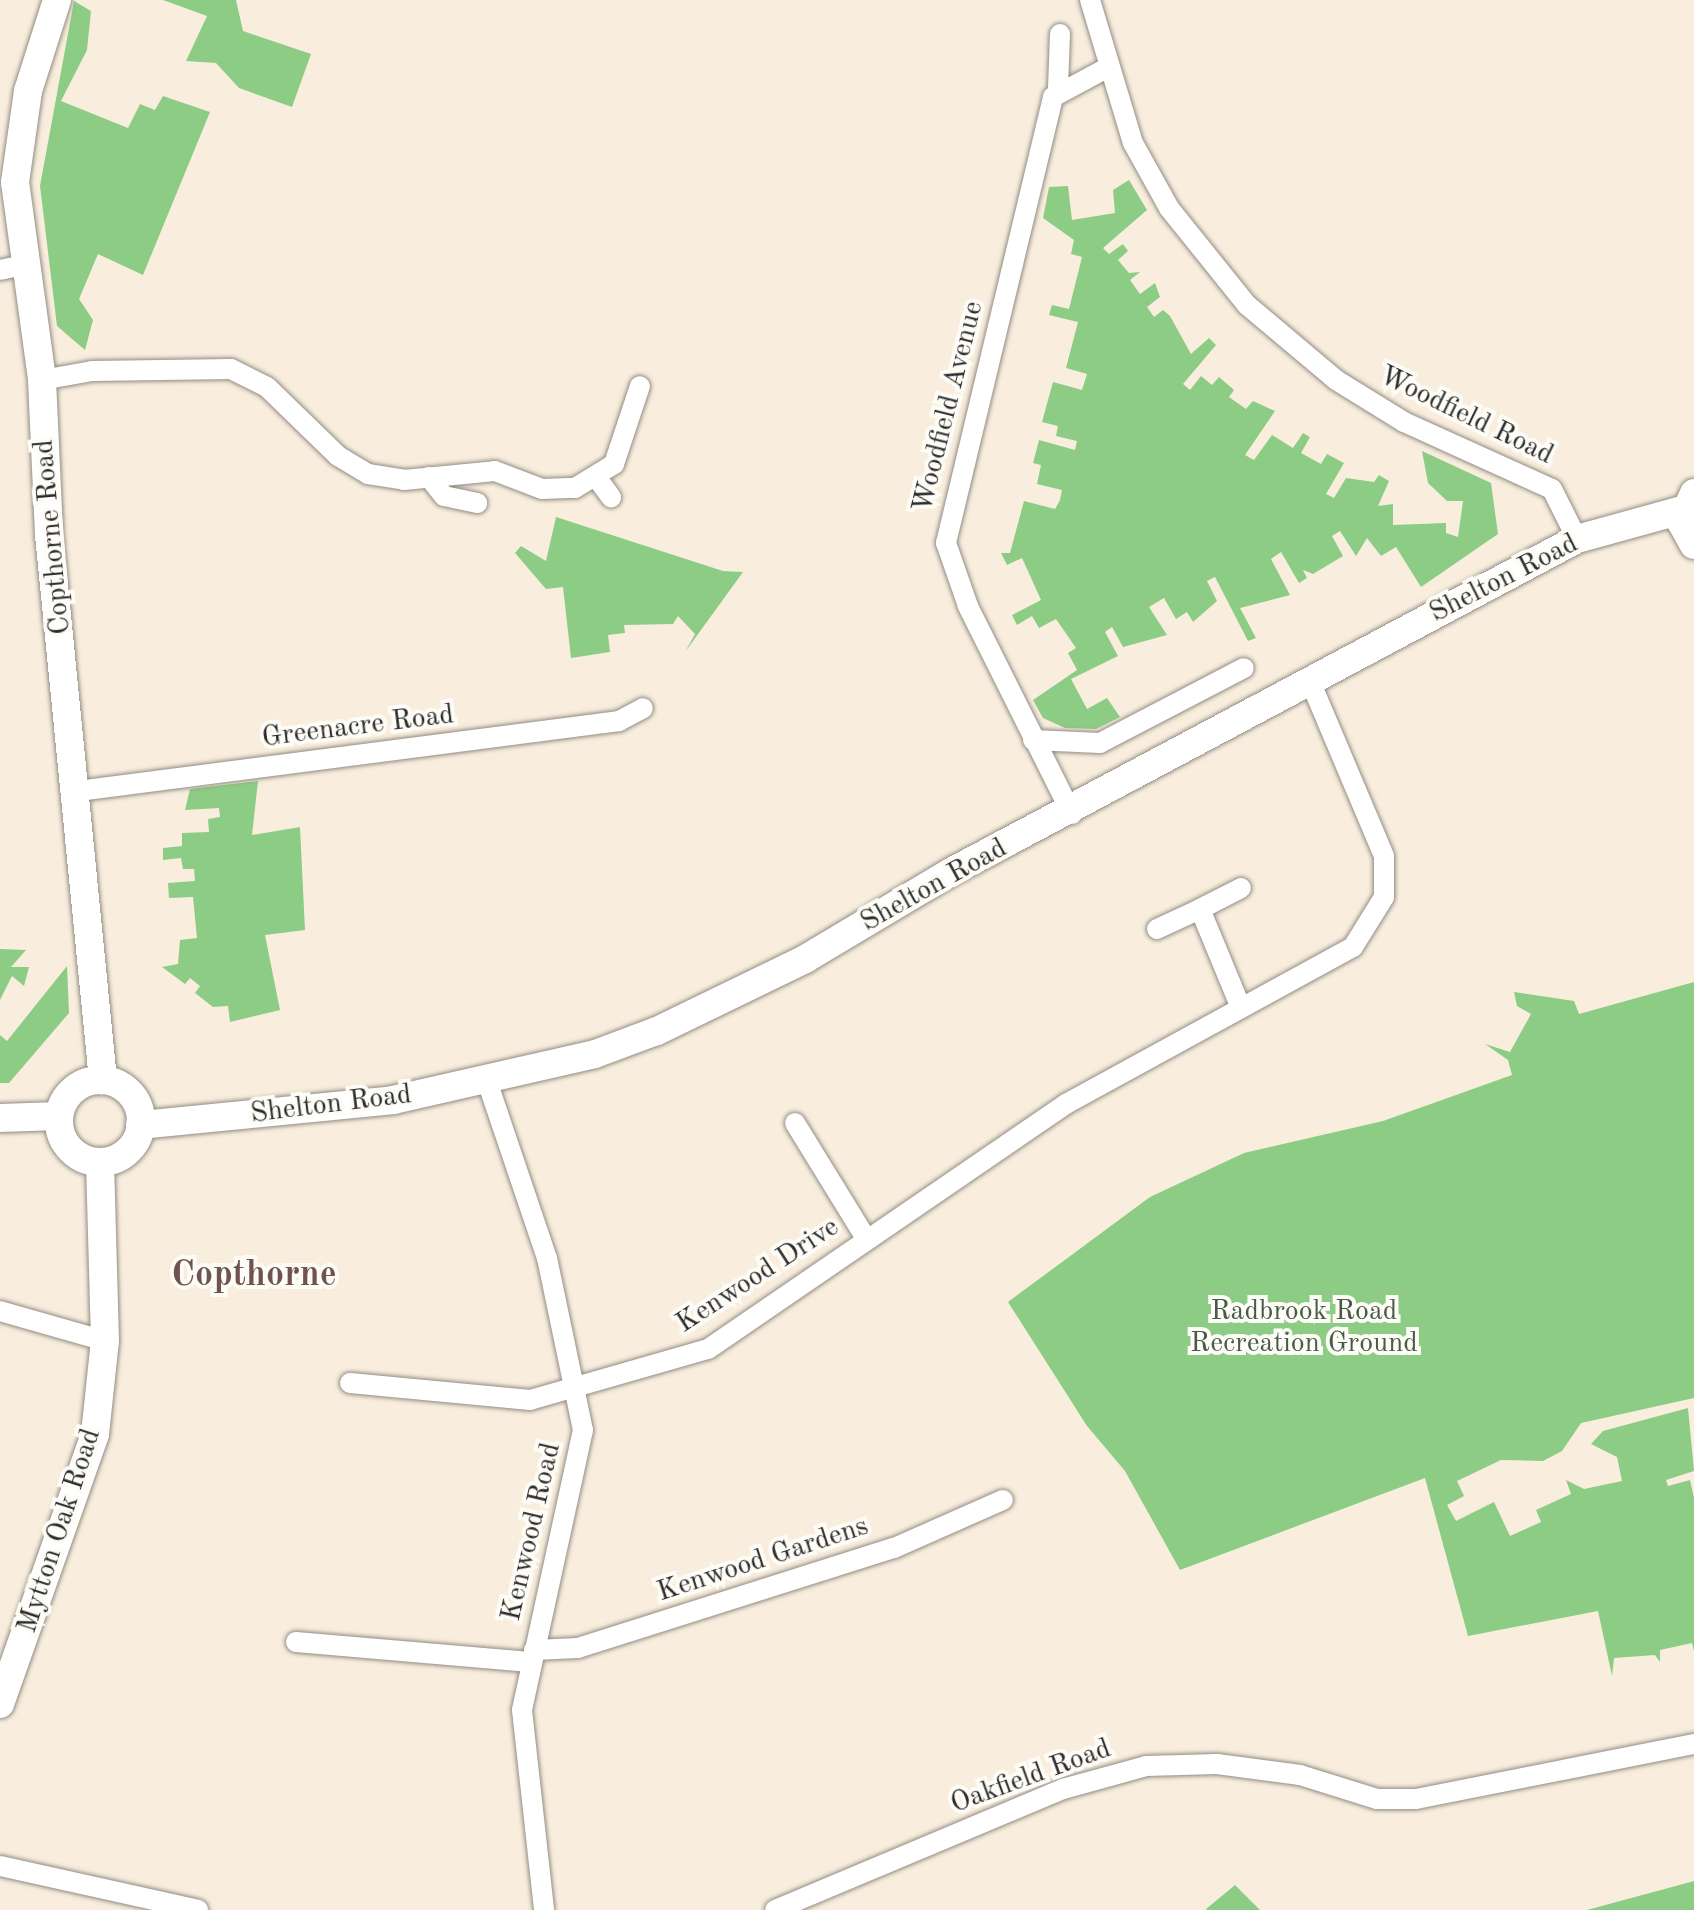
<!DOCTYPE html>
<html>
<head>
<meta charset="utf-8">
<style>
	body { margin:0 }
	#map { position:relative; width:1694px; height:1910px; overflow:hidden; background:#f9eedd; font-family:"Old Standard TT",serif }
	div>[style] { position:absolute }
	.green>* { inset:0; background:#8ccc84 }
	.roads { filter:drop-shadow(0 0 2px #928c84) drop-shadow(0 0 2px #928c84) }
	.minor>* { height:20px; margin:-10px; padding:0 10px; transform-origin:10px; border-radius:10px; background:#fff }
	.secondary>* { height:28px; margin:-14px; padding:0 14px; transform-origin:14px; border-radius:14px; background:#fff }
	.secondary>.ring { margin:-14px; padding:0; box-sizing:content-box; background:none; border:28px solid #fff; border-radius:50% }
	span { translate:-50% -50%; white-space:nowrap; text-align:center; line-height:1.15; -webkit-text-stroke:8px #fdfcf7; paint-order:stroke }
	.street-label { font-size:28px; color:#2b2b2b }
	.park-label { font-size:28px; color:#485b46 }
	.district-label { font-size:36px; color:#70534e; font-weight:700 }
</style>
</head>
<body>
<div id="map">
	<div class="green">
		<div style="clip-path:polygon(163px 0,236px 0,243px 31px,311px 54px,292px 107px,239px 88px,216px 63px,186px 61px,207px 16px)"></div>
		<div style="clip-path:polygon(74px 1px,91px 11px,87px 50px,61px 101px,128px 128px,140px 104px,155px 110px,163px 96px,210px 112px,143px 275px,98px 254px,79px 299px,93px 320px,85px 350px,57px 326px,40px 186px)"></div>
		<div style="clip-path:polygon(1129px 180px,1147px 210px,1103px 248px,1109px 254px,1123px 244px,1128px 251px,1118px 260px,1129px 273px,1140px 272px,1130px 280px,1140px 294px,1155px 283px,1160px 297px,1147px 307px,1154px 317px,1163px 310px,1170px 316px,1191px 354px,1209px 338px,1216px 345px,1183px 384px,1190px 390px,1201px 376px,1212px 385px,1219px 377px,1234px 390px,1229px 397px,1246px 409px,1253px 401px,1275px 411px,1245px 455px,1254px 460px,1272px 435px,1293px 448px,1303px 433px,1310px 437px,1301px 453px,1321px 464px,1327px 454px,1344px 463px,1326px 494px,1334px 498px,1346px 478px,1374px 482px,1379px 475px,1389px 481px,1378px 506px,1393px 504px,1393px 525px,1446px 523px,1446px 533px,1458px 537px,1463px 501px,1447px 501px,1428px 483px,1422px 451px,1491px 483px,1498px 534px,1421px 587px,1396px 547px,1381px 556px,1367px 538px,1356px 556px,1340px 531px,1332px 536px,1343px 556px,1313px 574px,1303px 570px,1307px 578px,1299px 583px,1281px 552px,1271px 559px,1290px 595px,1240px 608px,1256px 638px,1248px 641px,1215px 577px,1207px 581px,1217px 601px,1193px 622px,1187px 612px,1176px 619px,1164px 598px,1149px 607px,1167px 635px,1123px 647px,1112px 627px,1105px 632px,1118px 656px,1071px 679px,1087px 709px,1107px 698px,1120px 717px,1096px 729px,1065px 728px,1043px 718px,1033px 700px,1077px 670px,1068px 653px,1076px 648px,1056px 619px,1039px 628px,1032px 616px,1017px 625px,1012px 615px,1041px 600px,1022px 558px,1007px 565px,1001px 553px,1010px 553px,1024px 501px,1055px 509px,1060px 500px,1062px 490px,1037px 484px,1041px 465px,1033px 463px,1039px 440px,1075px 450px,1077px 441px,1056px 436px,1058px 426px,1042px 422px,1053px 382px,1082px 390px,1087px 374px,1066px 368px,1078px 322px,1049px 315px,1052px 305px,1069px 309px,1082px 257px,1071px 254px,1074px 240px,1043px 218px,1049px 187px,1068px 186px,1072px 220px,1115px 213px,1113px 190px)"></div>
		<div style="clip-path:polygon(556px 517px,723px 571px,743px 572px,685px 652px,695px 634px,678px 616px,673px 624px,624px 625px,625px 633px,608px 635px,610px 652px,571px 658px,563px 587px,546px 589px,515px 553px,521px 546px,546px 561px)"></div>
		<div style="clip-path:polygon(258px 781px,252px 835px,300px 827px,305px 930px,265px 935px,280px 1010px,230px 1022px,228px 1006px,213px 1007px,195px 993px,200px 986px,190px 978px,185px 984px,162px 967px,178px 964px,180px 940px,197px 938px,193px 897px,169px 898px,168px 883px,195px 881px,194px 869px,183px 869px,181px 858px,163px 860px,163px 848px,182px 846px,182px 833px,209px 832px,208px 819px,220px 817px,219px 808px,185px 810px,190px 789px)"></div>
		<div style="clip-path:polygon(0 949px,26px 950px,11px 967px,29px 967px,24px 986px,12px 976px,0 1000px)"></div>
		<div style="clip-path:polygon(67px 966px,69px 1013px,9px 1083px,0 1083px,0 1035px,7px 1041px)"></div>
		<div style="clip-path:polygon(1694px 982px,1694px 1398px,1581px 1423px,1562px 1451px,1543px 1461px,1501px 1460px,1457px 1481px,1464px 1496px,1447px 1505px,1456px 1521px,1494px 1502px,1510px 1536px,1541px 1522px,1536px 1510px,1571px 1494px,1566px 1480px,1584px 1489px,1622px 1481px,1617px 1457px,1591px 1444px,1603px 1431px,1688px 1408px,1694px 1471px,1666px 1480px,1668px 1486px,1690px 1480px,1694px 1498px,1694px 1651px,1692px 1643px,1660px 1650px,1660px 1662px,1655px 1655px,1614px 1658px,1612px 1676px,1598px 1611px,1468px 1636px,1425px 1478px,1180px 1570px,1125px 1471px,1087px 1426px,1008px 1302px,1150px 1197px,1244px 1153px,1383px 1121px,1512px 1075px,1508px 1060px,1485px 1044px,1510px 1052px,1531px 1014px,1517px 1006px,1514px 992px,1574px 1001px,1579px 1014px)"></div>
		<div style="clip-path:polygon(1694px 1881px,1694px 1910px,1587px 1910px)"></div>
		<div style="clip-path:polygon(1235px 1885px,1260px 1910px,1207px 1910px,1206px 1909px)"></div>
	</div>
	<div class="roads">
		<div class="minor">
			<div style="left:1090px;top:0;width:149px;rotate:73.3deg"></div>
			<div style="left:1133px;top:143px;width:74px;rotate:61deg"></div>
			<div style="left:1169px;top:208px;width:124px;rotate:51.2deg"></div>
			<div style="left:1247px;top:305px;width:116px;rotate:40.1deg"></div>
			<div style="left:1336px;top:380px;width:80px;rotate:31.7deg"></div>
			<div style="left:1404px;top:422px;width:162px;rotate:24.4deg"></div>
			<div style="left:1552px;top:489px;width:56px;rotate:63.4deg"></div>
			<div style="left:1058px;top:88px;width:54px;rotate:-87.9deg"></div>
			<div style="left:0;top:270px;width:25px;rotate:-12deg"></div>
			<div style="left:42px;top:380px;width:51px;rotate:-10.2deg"></div>
			<div style="left:92px;top:371px;width:139px;rotate:-0.8deg"></div>
			<div style="left:231px;top:369px;width:40px;rotate:26.6deg"></div>
			<div style="left:267px;top:387px;width:99px;rotate:44.2deg"></div>
			<div style="left:338px;top:456px;width:35px;rotate:31deg"></div>
			<div style="left:368px;top:474px;width:36px;rotate:9deg"></div>
			<div style="left:404px;top:480px;width:91px;rotate:-5.6deg"></div>
			<div style="left:495px;top:471px;width:50px;rotate:21deg"></div>
			<div style="left:542px;top:489px;width:33px;rotate:-2deg"></div>
			<div style="left:575px;top:488px;width:46px;rotate:-31.6deg"></div>
			<div style="left:614px;top:464px;width:82px;rotate:-71.6deg"></div>
			<div style="left:429px;top:477px;width:24px;rotate:52deg"></div>
			<div style="left:444px;top:496px;width:34px;rotate:12deg"></div>
			<div style="left:597px;top:478px;width:24px;rotate:54deg"></div>
			<div style="left:1033px;top:740px;width:67px;rotate:2.6deg"></div>
			<div style="left:1100px;top:743px;width:162px;rotate:-27.5deg"></div>
			<div style="left:78px;top:791px;width:546px;rotate:-7.37deg"></div>
			<div style="left:619px;top:721px;width:27px;rotate:-28deg"></div>
			<div style="left:1072px;top:814px;width:233px;rotate:-116.6deg"></div>
			<div style="left:968px;top:606px;width:67px;rotate:-109.2deg"></div>
			<div style="left:946px;top:543px;width:459px;rotate:-76.5deg"></div>
			<div style="left:1053px;top:97px;width:59px;rotate:-28.3deg"></div>
			<div style="left:1200px;top:909px;width:46px;rotate:-27.1deg"></div>
			<div style="left:1157px;top:929px;width:47px;rotate:-24.9deg"></div>
			<div style="left:1200px;top:909px;width:107px;rotate:67.5deg"></div>
			<div style="left:487px;top:1081px;width:187px;rotate:71.3deg"></div>
			<div style="left:547px;top:1258px;width:176px;rotate:78.2deg"></div>
			<div style="left:583px;top:1430px;width:287px;rotate:102.3deg"></div>
			<div style="left:522px;top:1710px;width:201px;rotate:83.7deg"></div>
			<div style="left:795px;top:1123px;width:137px;rotate:58.4deg"></div>
			<div style="left:0;top:1311px;width:109px;rotate:15.9deg"></div>
			<div style="left:350px;top:1383px;width:181px;rotate:5.4deg"></div>
			<div style="left:530px;top:1400px;width:185px;rotate:-16deg"></div>
			<div style="left:708px;top:1349px;width:434px;rotate:-34.4deg"></div>
			<div style="left:1066px;top:1104px;width:327px;rotate:-28.7deg"></div>
			<div style="left:1353px;top:947px;width:59px;rotate:-58.2deg"></div>
			<div style="left:1384px;top:897px;width:41px;rotate:-90deg"></div>
			<div style="left:1384px;top:856px;width:188px;rotate:-112.9deg"></div>
			<div style="left:296px;top:1642px;width:235px;rotate:4.9deg"></div>
			<div style="left:534px;top:1650px;width:44px;rotate:-2.6deg"></div>
			<div style="left:578px;top:1648px;width:331px;rotate:-17.6deg"></div>
			<div style="left:894px;top:1548px;width:119px;rotate:-23.8deg"></div>
			<div style="left:0;top:1866px;width:203px;rotate:12.5deg"></div>
			<div style="left:775px;top:1910px;width:312px;rotate:-22.8deg"></div>
			<div style="left:1063px;top:1789px;width:86px;rotate:-15.5deg"></div>
			<div style="left:1146px;top:1766px;width:71px;rotate:-1.6deg"></div>
			<div style="left:1217px;top:1764px;width:84px;rotate:7.5deg"></div>
			<div style="left:1300px;top:1775px;width:81px;rotate:17.3deg"></div>
			<div style="left:1377px;top:1799px;width:39px"></div>
			<div style="left:1416px;top:1799px;width:283px;rotate:-11.2deg"></div>
		</div>
		<div class="secondary">
			<div style="left:57px;top:0;width:96px;rotate:107.7deg"></div>
			<div style="left:28px;top:91px;width:92px;rotate:98.1deg"></div>
			<div style="left:15px;top:182px;width:200px;rotate:82.2deg"></div>
			<div style="left:42px;top:380px;width:155px;rotate:87.4deg"></div>
			<div style="left:49px;top:535px;width:548px;rotate:84.34deg"></div>
			<div style="left:1694px;top:493px;width:32px;rotate:114deg"></div>
			<div style="left:1681px;top:522px;width:26px;rotate:61deg"></div>
			<div class="ring" style="left:59px;top:1080px;width:54px;height:54px"></div>
			<div style="left:0;top:1118px;width:59px;rotate:-1.9deg"></div>
			<div style="left:140px;top:1125px;width:254px;rotate:-5.6deg"></div>
			<div style="left:393px;top:1100px;width:207px;rotate:-12.8deg"></div>
			<div style="left:595px;top:1054px;width:66px;rotate:-20.4deg"></div>
			<div style="left:657px;top:1031px;width:165px;rotate:-25.9deg"></div>
			<div style="left:805px;top:959px;width:170px;rotate:-30.8deg"></div>
			<div style="left:951px;top:872px;width:709px;rotate:-28.01deg"></div>
			<div style="left:1577px;top:539px;width:109px;rotate:-15.4deg"></div>
			<div style="left:0;top:1704px;width:286px;rotate:-70.6deg"></div>
			<div style="left:95px;top:1434px;width:94px;rotate:-83.9deg"></div>
			<div style="left:105px;top:1341px;width:179px;rotate:-91.6deg"></div>
		</div>
	</div>
	<div class="street-label">
		<span style="left:949px;top:407px;rotate:-76deg">Woodfield Avenue</span>
		<span style="left:1466px;top:416px;rotate:26deg">Woodfield Road</span>
		<span style="left:53px;top:537px;rotate:-95deg">Copthorne Road</span>
		<span style="left:1504px;top:579px;rotate:-27deg">Shelton Road</span>
		<span style="left:358px;top:727px;rotate:-7deg">Greenacre Road</span>
		<span style="left:934px;top:886px;rotate:-29deg">Shelton Road</span>
		<span style="left:331px;top:1105px;rotate:-7deg">Shelton Road</span>
		<span style="left:758px;top:1276px;rotate:-33deg">Kenwood Drive</span>
		<span style="left:60px;top:1531px;rotate:-72deg">Mytton Oak Road</span>
		<span style="left:532px;top:1532px;rotate:-77deg">Kenwood Road</span>
		<span style="left:763px;top:1560px;rotate:-18deg">Kenwood Gardens</span>
		<span style="left:1031px;top:1777px;rotate:-20deg">Oakfield Road</span>
	</div>
	<div class="park-label">
		<span style="left:1304px;top:1328px">Radbrook Road<br>Recreation Ground</span>
	</div>
	<div class="district-label">
		<span style="left:254px;top:1277px">Copthorne</span>
	</div>
</div>
</body>
</html>
